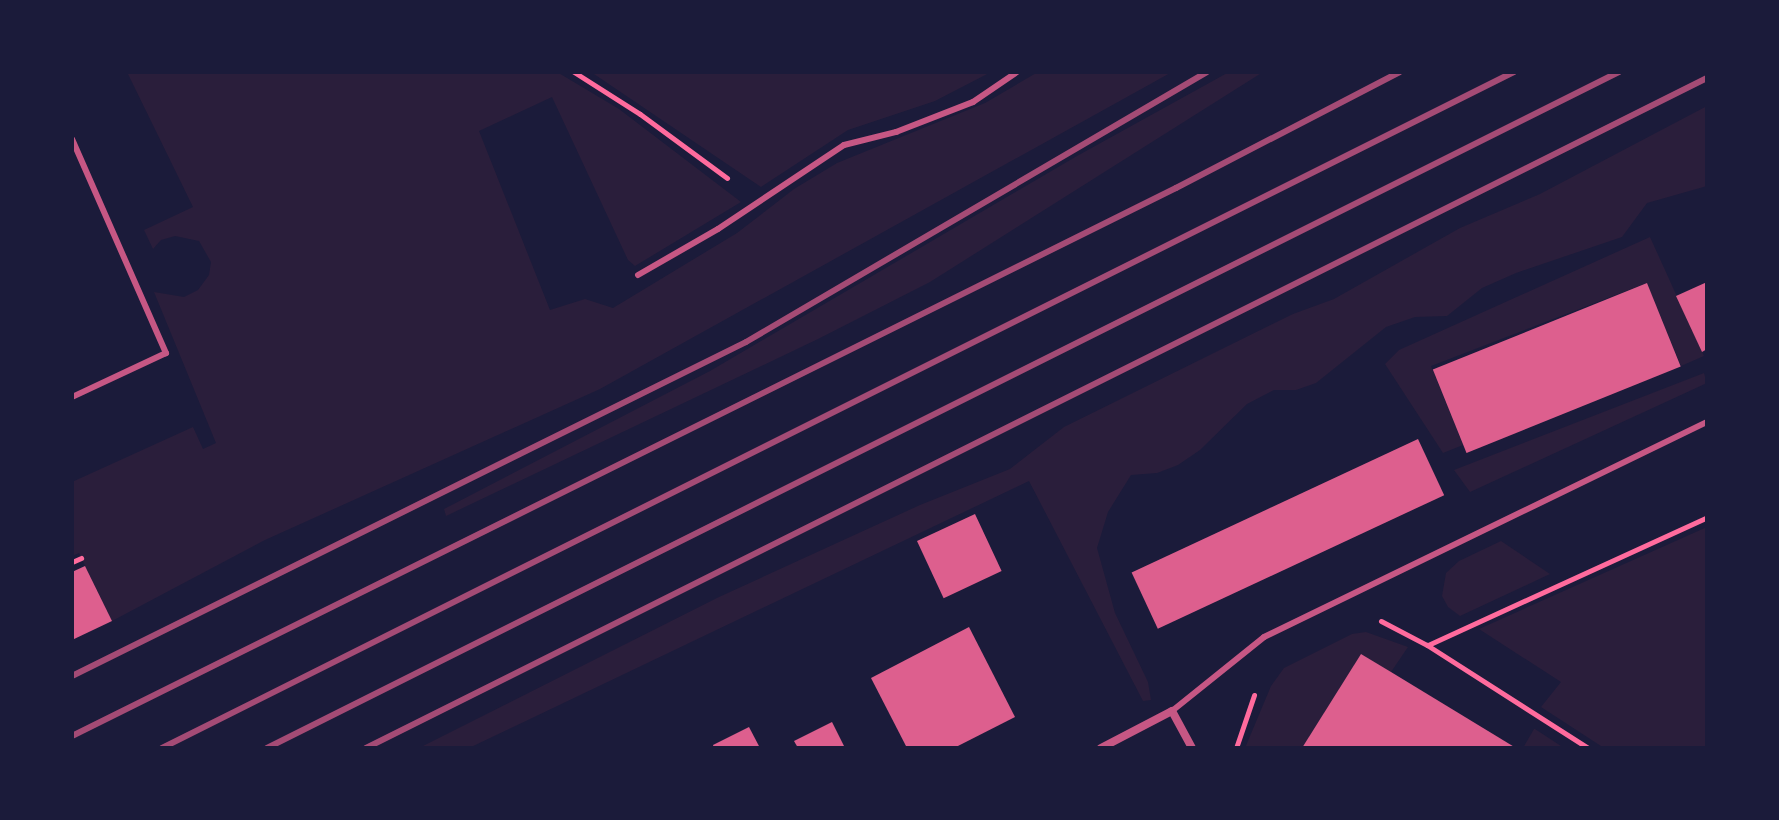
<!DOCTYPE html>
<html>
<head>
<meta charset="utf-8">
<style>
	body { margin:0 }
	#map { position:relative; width:1779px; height:820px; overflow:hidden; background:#1b1b3a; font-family:Helvetica,sans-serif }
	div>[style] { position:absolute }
	.green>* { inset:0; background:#2a1e3b }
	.building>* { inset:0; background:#dd5f8e; transform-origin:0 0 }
	.path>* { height:5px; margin:-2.5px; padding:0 2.5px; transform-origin:2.5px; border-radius:2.5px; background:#ff6b9d }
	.service>* { height:6px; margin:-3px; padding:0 3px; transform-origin:3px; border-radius:3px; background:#c65784 }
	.minor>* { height:8px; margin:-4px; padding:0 4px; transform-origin:4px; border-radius:4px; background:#c65784 }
	.rail>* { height:6px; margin:-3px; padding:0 3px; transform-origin:3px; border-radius:3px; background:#a44b75 }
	span { translate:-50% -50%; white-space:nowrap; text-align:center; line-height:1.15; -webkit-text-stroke:6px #1b1b3a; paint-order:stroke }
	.frame { position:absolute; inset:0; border:74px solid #1b1b3a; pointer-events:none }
</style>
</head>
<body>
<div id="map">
	<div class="green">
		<div style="clip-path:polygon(127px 72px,557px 72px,619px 109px,741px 202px,635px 266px,628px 260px,552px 97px,479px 131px,550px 310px,585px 299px,613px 308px,737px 233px,794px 189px,837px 163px,985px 103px,1038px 72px,1172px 72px,600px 389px,265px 540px,112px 621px,79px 553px,72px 556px,72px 482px,193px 427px,203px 449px,216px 443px,154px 292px,184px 297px,198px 290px,209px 275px,211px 262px,199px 241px,175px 236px,161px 240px,153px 249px,144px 230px,193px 207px)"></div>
		<div style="clip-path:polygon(591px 72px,991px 72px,935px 101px,848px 130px,761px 187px)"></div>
		<div style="clip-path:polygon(1229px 72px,1263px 72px,930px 282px,818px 339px,446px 516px,444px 509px,710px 371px,1077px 156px)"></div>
		<div style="clip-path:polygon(1707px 106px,1707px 186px,1647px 203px,1622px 237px,1516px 273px,1482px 288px,1447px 316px,1415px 317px,1386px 327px,1316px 383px,1296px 390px,1274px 390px,1247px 404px,1200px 450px,1178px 465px,1157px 473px,1131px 475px,1108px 512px,1097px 548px,1115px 613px,1148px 682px,1151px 700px,1143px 701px,1029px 481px,469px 748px,419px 748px,719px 597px,920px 505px,1010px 469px,1064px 427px,1293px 314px,1334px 299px,1460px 228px,1540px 194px)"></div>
		<div style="clip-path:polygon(1650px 237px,1704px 356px,1681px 366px,1647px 283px,1431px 366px,1463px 445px,1443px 453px,1385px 364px,1399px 350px)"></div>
		<div style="clip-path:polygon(1704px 373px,1707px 383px,1470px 492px,1454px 470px)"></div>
		<div style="clip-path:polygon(1707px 527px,1707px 748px,1604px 748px,1541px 707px,1561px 682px,1479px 629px)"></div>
		<div style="clip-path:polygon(1501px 541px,1550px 574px,1460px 616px,1448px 607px,1442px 596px,1446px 573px,1459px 561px)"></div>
		<div style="clip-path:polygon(1366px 632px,1408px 647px,1391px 672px,1361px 654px,1302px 748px,1245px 748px,1271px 686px,1284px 668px,1352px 634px)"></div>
		<div style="clip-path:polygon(1534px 729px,1535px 729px,1564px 748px,1523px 748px)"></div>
	</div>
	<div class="building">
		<div style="clip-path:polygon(1707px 282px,1707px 349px,1702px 352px,1676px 296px)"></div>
		<div style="left:1647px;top:283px;width:90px;height:231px;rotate:68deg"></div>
		<div style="left:1418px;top:439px;width:62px;height:316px;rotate:65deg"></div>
		<div style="left:975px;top:514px;width:63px;height:64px;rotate:65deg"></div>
		<div style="clip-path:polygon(85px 566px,112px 621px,72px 640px,72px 572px)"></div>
		<div style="clip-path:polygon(969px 627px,1015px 717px,954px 748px,907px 748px,871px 678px)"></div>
		<div style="clip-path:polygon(1361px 654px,1391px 672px,1516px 748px,1302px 748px)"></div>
		<div style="clip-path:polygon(832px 722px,845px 748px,798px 748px,794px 741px)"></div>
		<div style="clip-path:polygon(749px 727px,760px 748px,714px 748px,713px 745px)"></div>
	</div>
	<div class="path">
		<div style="left:574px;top:72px;width:78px;rotate:32.5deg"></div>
		<div style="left:640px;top:114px;width:108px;rotate:36.3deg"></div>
		<div style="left:72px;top:562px;width:10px;rotate:-24deg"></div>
		<div style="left:1381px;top:621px;width:52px;rotate:27.6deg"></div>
		<div style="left:1427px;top:645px;width:191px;rotate:32.6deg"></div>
		<div style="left:1428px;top:645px;width:307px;rotate:-24.6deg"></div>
		<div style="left:1236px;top:748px;width:56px;rotate:-71.2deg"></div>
	</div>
	<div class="service">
		<div style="left:72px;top:139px;width:234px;rotate:66.3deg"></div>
		<div style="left:166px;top:353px;width:104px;rotate:154.9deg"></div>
		<div style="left:638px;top:275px;width:92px;rotate:-29.9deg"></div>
		<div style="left:718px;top:229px;width:151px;rotate:-33.7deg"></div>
		<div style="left:844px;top:145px;width:54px;rotate:-14deg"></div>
		<div style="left:896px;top:132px;width:83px;rotate:-21.3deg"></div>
		<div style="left:973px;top:102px;width:53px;rotate:-34.3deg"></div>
		<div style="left:1172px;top:711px;width:118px;rotate:-38.8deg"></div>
		<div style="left:1264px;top:637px;width:492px;rotate:-25.9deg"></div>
	</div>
	<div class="minor">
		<div style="left:1101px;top:748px;width:80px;rotate:-27.5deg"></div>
		<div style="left:1172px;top:711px;width:42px;rotate:61.6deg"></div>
	</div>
	<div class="rail">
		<div style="left:72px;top:676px;width:752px;rotate:-26.36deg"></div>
		<div style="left:746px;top:342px;width:534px;rotate:-30.36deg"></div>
		<div style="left:72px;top:736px;width:1233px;rotate:-26.4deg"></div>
		<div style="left:1176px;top:188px;width:252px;rotate:-27.4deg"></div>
		<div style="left:162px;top:748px;width:1512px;rotate:-26.57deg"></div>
		<div style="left:267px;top:748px;width:1512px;rotate:-26.57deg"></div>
		<div style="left:366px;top:748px;width:1499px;rotate:-26.55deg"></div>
	</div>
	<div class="frame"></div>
</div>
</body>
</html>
